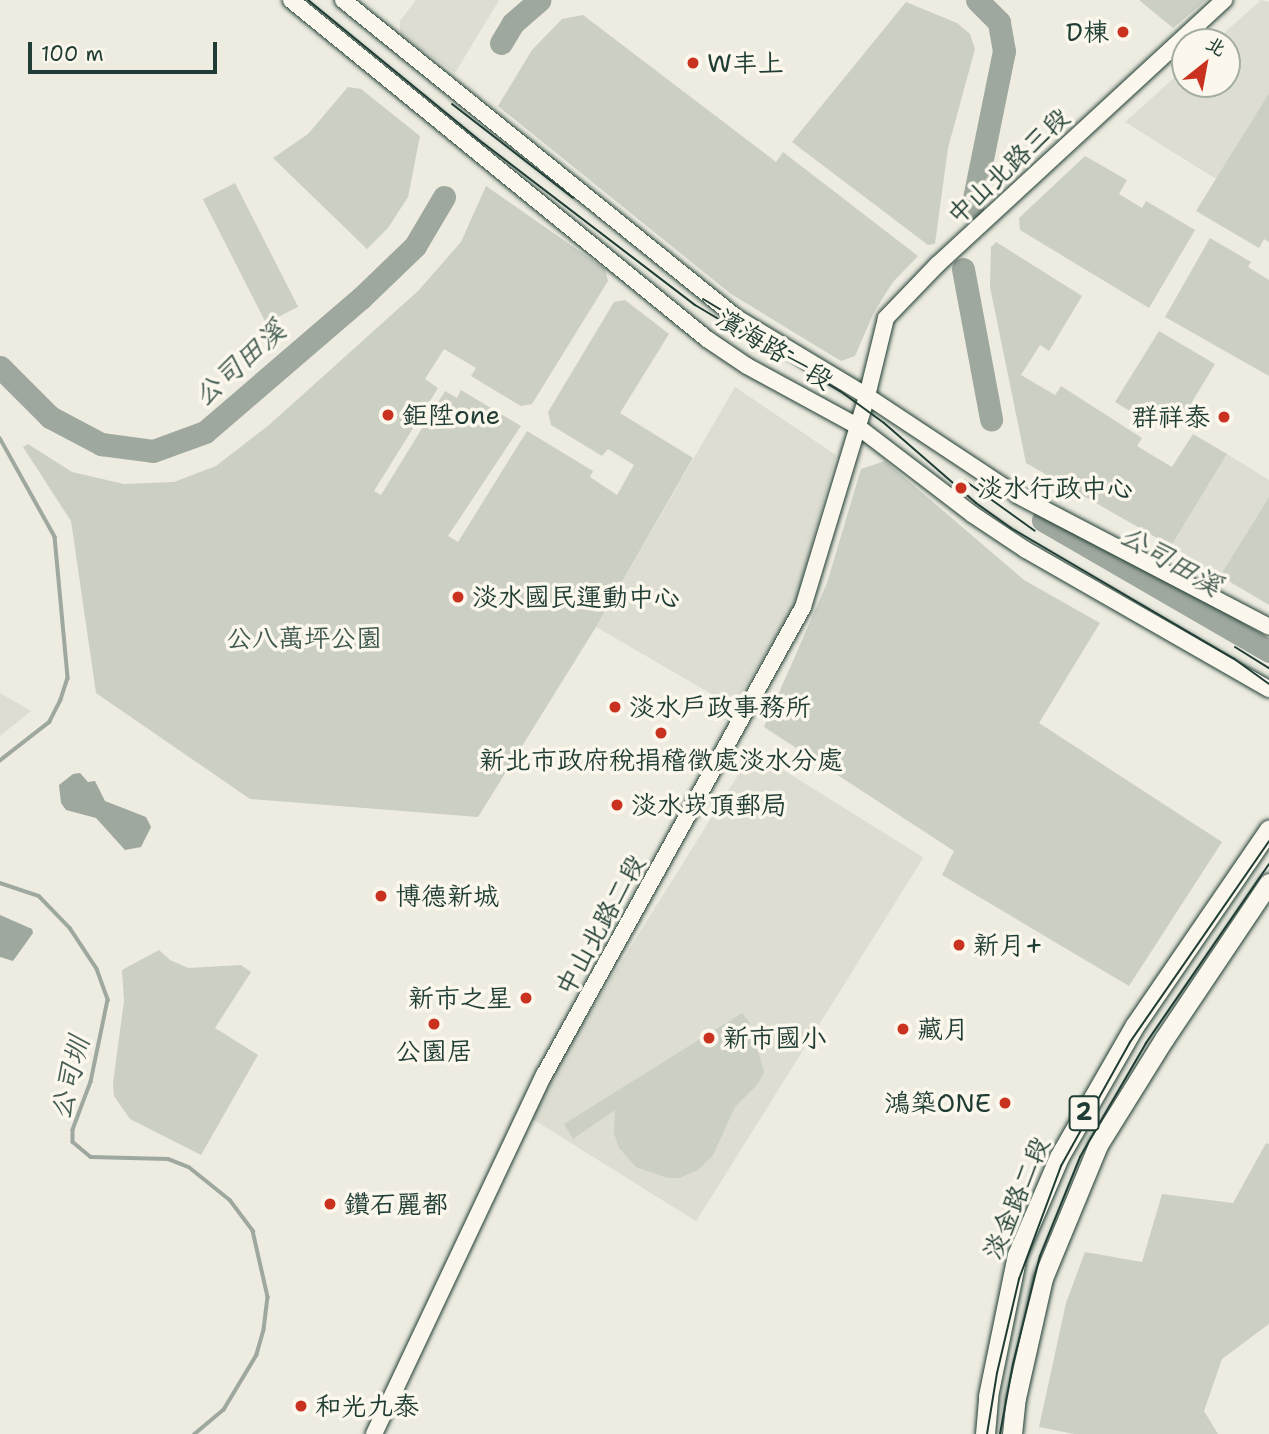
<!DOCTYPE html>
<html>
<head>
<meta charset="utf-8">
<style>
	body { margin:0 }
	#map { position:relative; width:1269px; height:1434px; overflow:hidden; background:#eeece1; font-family:"Shantell Sans","LXGW WenKai TC",sans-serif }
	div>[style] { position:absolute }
	.built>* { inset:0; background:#ddddd2; transform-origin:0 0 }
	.green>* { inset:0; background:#cbcfc4; transform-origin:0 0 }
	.water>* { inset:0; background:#9fa89f }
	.stream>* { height:3.5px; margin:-1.75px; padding:0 1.75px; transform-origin:1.75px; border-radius:1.75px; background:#9fa89f }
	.river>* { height:23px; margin:-11.5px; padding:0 11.5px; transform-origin:11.5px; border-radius:11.5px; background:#9fa89f }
	.roads { filter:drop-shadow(0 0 2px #1f3d34) drop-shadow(0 0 2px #1f3d34) }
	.tertiary>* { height:16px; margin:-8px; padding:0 8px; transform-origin:8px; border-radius:8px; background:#fbf7ec }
	.primary>* { height:19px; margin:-9.5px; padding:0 9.5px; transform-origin:9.5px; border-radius:9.5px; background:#fbf7ec }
	.tram>* { height:2px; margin:-1px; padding:0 1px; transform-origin:1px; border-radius:1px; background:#1f3d34 }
	.dots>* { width:19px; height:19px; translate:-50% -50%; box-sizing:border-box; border:4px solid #fbf7ec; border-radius:50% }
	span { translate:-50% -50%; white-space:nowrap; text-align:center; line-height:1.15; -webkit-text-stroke:7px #fbf7ec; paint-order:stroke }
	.shield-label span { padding:2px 5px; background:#fbf7ec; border:2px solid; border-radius:5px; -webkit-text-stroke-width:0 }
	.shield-label { font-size:24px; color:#1f3d34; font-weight:700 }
	.poi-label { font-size:26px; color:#1f3d34 }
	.right { translate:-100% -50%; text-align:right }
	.left { translate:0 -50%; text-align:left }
	.street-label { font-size:26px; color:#1f3d34 }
	.park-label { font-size:26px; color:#415a51 }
	.water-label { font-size:28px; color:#455d54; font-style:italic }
	.north { position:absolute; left:1171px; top:28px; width:70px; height:70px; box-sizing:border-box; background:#fbf7ec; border:2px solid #a3ada2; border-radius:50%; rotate:31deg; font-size:19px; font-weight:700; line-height:28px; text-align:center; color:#1f3d34 }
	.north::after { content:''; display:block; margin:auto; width:24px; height:32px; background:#c8321e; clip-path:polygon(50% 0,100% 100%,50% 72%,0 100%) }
	.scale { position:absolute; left:28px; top:42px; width:189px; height:32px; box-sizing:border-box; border:4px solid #1f3d34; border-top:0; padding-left:9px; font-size:21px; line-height:24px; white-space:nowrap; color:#1f3d34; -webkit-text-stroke:5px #fbf7ec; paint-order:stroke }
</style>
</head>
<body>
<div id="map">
	<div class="built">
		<div style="clip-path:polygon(416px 0,499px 0,455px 73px,400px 34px,400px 21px)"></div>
		<div style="clip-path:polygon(1261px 0,1269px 2px,1269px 93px,1216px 179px,1125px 122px,1185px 68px,1185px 84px,1227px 84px,1227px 42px,1214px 42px)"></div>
		<div style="clip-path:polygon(735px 387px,836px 455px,795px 606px,741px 694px,720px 699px,596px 627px)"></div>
		<div style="clip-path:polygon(1227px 454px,1269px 480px,1269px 497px,1220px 576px,1171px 546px)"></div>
		<div style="clip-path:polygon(0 693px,31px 711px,0 736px)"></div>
		<div style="left:753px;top:751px;width:201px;height:429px;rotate:32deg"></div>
	</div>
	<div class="green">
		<div style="clip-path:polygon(1139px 0,1206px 0,1173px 28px)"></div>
		<div style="clip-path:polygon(906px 2px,957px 23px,970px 34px,975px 49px,948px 148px,935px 244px,928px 245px,792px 142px)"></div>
		<div style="clip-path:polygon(583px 15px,776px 162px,783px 152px,918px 256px,893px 282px,874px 312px,855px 356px,841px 361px,731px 294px,498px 106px,532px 50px,562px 19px)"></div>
		<div style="clip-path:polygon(348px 87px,361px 89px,420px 136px,408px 197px,388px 228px,367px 249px,273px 158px,308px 134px)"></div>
		<div style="clip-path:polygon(1269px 93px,1269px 242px,1264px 239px,1259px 248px,1196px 211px)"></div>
		<div style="clip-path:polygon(1085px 156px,1127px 180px,1119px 194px,1142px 208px,1146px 201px,1195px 230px,1149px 308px,1020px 230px,1019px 218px)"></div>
		<div style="left:235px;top:183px;width:139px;height:36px;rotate:63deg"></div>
		<div style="clip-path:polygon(486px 186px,605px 269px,608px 281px,532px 404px,521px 406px,471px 376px,476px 368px,444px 349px,425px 379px,438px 388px,374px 491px,381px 495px,445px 391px,457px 398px,461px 390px,521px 426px,448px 536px,458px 542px,527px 431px,593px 471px,590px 477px,617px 495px,634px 465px,608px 449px,602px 456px,551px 425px,548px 412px,614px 302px,625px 300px,669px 334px,620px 413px,693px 458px,596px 627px,478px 817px,250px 799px,96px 693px,71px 521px,23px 447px,28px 444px,72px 472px,124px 484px,174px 482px,216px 466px,269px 425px,418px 291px,461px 242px)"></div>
		<div style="clip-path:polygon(1210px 238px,1251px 262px,1248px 267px,1269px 280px,1269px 376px,1165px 317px)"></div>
		<div style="clip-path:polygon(996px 242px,1082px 296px,1049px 351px,1040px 345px,1021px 375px,1055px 395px,1061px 386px,1142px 438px,1137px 446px,1172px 467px,1193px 434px,1227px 454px,1171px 546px,1026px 463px,990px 287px,991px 247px)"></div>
		<div style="clip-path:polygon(1159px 331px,1215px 364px,1178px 425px,1157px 413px,1150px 423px,1115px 402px)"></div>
		<div style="clip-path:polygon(885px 461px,1024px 580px,1100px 623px,1039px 723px,1222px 842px,1129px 986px,942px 875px,954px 851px,764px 727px,827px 583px,861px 469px)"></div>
		<div style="clip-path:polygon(1269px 497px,1269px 605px,1220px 576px)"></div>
		<div style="clip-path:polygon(159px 950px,170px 960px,188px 968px,241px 965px,251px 972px,215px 1028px,258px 1055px,201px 1155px,130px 1119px,114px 1096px,113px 1083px,124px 1001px,122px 970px)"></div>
		<div style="clip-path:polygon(742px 1013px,750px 1023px,740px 1031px,756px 1043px,764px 1072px,757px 1085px,735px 1107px,713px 1155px,698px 1170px,679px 1178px,668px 1178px,636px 1167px,619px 1148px,614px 1133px,615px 1110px,573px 1139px,564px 1124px)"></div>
		<div style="clip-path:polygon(1266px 1143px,1269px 1144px,1269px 1324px,1222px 1359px,1204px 1411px,1218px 1434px,1074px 1434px,1039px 1427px,1066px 1303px,1085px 1252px,1142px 1262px,1162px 1194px,1233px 1203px)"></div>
	</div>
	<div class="water">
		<div style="clip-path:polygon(80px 773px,88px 782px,95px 781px,105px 801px,146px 817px,151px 827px,141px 847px,125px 850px,96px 818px,66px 810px,61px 803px,59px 785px,73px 774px)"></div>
		<div style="clip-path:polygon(0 915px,32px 929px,33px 933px,13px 961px,0 957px)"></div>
	</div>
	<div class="stream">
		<div style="left:0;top:438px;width:113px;rotate:60.9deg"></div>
		<div style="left:55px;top:537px;width:142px;rotate:84.7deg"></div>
		<div style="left:68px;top:678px;width:23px;rotate:108deg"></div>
		<div style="left:61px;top:700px;width:25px;rotate:117deg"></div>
		<div style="left:50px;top:722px;width:63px;rotate:142deg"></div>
		<div style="left:0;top:883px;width:41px;rotate:18.4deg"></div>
		<div style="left:39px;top:896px;width:45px;rotate:45.9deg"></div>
		<div style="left:70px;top:928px;width:49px;rotate:56.6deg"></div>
		<div style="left:97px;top:969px;width:33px;rotate:70deg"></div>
		<div style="left:108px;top:1000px;width:84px;rotate:101.7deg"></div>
		<div style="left:91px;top:1082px;width:51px;rotate:110.6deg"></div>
		<div style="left:73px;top:1130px;width:12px;rotate:90deg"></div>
		<div style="left:73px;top:1142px;width:23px;rotate:40deg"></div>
		<div style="left:91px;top:1157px;width:77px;rotate:1.5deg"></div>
		<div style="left:168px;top:1159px;width:22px;rotate:21deg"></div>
		<div style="left:189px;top:1167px;width:53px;rotate:38.8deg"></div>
		<div style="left:230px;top:1200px;width:39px;rotate:53deg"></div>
		<div style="left:253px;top:1231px;width:68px;rotate:77.2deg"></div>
		<div style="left:268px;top:1297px;width:33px;rotate:97deg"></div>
		<div style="left:264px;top:1330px;width:26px;rotate:106deg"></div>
		<div style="left:257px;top:1355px;width:64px;rotate:121deg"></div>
		<div style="left:224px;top:1410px;width:38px;rotate:140deg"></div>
	</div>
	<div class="river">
		<div style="left:501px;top:43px;width:23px;rotate:-59deg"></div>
		<div style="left:513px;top:23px;width:35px;rotate:-41deg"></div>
		<div style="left:972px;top:208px;width:160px;rotate:-78.5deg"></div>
		<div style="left:1004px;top:51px;width:29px;rotate:-100deg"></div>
		<div style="left:999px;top:22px;width:31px;rotate:-135deg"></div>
		<div style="left:963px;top:269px;width:153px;rotate:79.4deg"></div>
		<div style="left:0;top:367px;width:71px;rotate:45deg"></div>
		<div style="left:50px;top:417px;width:58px;rotate:27.9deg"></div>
		<div style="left:101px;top:444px;width:52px;rotate:7.7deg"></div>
		<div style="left:153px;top:451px;width:55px;rotate:-20.1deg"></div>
		<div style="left:205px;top:432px;width:206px;rotate:-40.7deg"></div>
		<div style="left:361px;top:298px;width:75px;rotate:-43.9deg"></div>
		<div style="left:415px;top:246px;width:57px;rotate:-59.4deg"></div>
		<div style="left:1043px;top:520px;width:261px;rotate:30.1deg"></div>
	</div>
	<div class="roads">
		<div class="tertiary">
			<div style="left:291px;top:0;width:537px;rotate:39.18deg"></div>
			<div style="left:707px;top:339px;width:48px;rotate:34deg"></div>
			<div style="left:747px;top:366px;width:125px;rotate:28.6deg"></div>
			<div style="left:857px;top:426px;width:145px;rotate:37.4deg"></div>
			<div style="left:972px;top:514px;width:65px;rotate:33.7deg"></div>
			<div style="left:1026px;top:550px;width:280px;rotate:29.8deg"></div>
			<div style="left:343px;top:0;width:506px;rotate:38.91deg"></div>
			<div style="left:737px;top:318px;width:152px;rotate:31deg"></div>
			<div style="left:867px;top:396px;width:167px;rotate:33.5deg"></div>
			<div style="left:1017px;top:495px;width:284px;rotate:27.6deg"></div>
			<div style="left:374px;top:1434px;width:397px;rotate:-64.7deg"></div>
			<div style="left:544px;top:1075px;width:535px;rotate:-61.04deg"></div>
			<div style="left:803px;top:607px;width:220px;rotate:-73.1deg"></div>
			<div style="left:867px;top:396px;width:80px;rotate:-76.3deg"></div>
			<div style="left:886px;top:318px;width:74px;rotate:-46.1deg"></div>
			<div style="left:937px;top:265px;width:391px;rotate:-42.7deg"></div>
		</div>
		<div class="primary">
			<div style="left:985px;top:1434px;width:38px;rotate:-85deg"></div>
			<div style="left:988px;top:1396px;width:144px;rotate:-78.4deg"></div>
			<div style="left:1017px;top:1255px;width:107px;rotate:-66.8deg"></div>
			<div style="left:1059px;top:1157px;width:152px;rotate:-60.1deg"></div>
			<div style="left:1135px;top:1025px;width:237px;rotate:-55.6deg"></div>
			<div style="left:1012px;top:1434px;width:36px;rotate:-84deg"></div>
			<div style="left:1016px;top:1398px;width:123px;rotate:-77.3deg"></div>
			<div style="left:1043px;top:1278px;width:144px;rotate:-67.5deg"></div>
			<div style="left:1098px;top:1145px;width:125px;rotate:-58.1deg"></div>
			<div style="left:1164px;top:1039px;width:188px;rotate:-56.1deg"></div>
		</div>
	</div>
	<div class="tram">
		<div style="left:308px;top:0;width:226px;rotate:39.3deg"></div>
		<div style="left:483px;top:143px;width:267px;rotate:37.4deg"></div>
		<div style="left:695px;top:305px;width:169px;rotate:30.7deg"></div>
		<div style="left:840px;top:391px;width:54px;rotate:36deg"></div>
		<div style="left:884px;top:423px;width:122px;rotate:41deg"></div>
		<div style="left:976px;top:503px;width:43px;rotate:35.5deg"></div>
		<div style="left:1011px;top:528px;width:257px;rotate:30.4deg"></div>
		<div style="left:1233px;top:658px;width:44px;rotate:35.8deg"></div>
		<div style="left:452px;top:104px;width:153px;rotate:37.8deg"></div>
		<div style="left:703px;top:299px;width:105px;rotate:31deg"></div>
		<div style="left:964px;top:480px;width:87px;rotate:35.7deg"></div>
		<div style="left:1235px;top:647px;width:40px;rotate:32deg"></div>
		<div style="left:987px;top:1434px;width:62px;rotate:-80.7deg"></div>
		<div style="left:997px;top:1373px;width:97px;rotate:-76.8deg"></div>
		<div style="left:1019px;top:1279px;width:121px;rotate:-69.6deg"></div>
		<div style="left:1061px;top:1166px;width:142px;rotate:-60.9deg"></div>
		<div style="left:1130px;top:1042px;width:244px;rotate:-55.3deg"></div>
		<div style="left:1000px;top:1434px;width:71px;rotate:-79.5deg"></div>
		<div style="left:1013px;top:1364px;width:111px;rotate:-76deg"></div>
		<div style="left:1040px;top:1256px;width:107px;rotate:-68deg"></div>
		<div style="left:1080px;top:1157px;width:132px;rotate:-59.9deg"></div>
		<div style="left:1146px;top:1043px;width:217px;rotate:-55.5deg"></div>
	</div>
	<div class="dots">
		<div style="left:1123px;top:32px;background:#c8321e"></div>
		<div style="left:693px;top:63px;background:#c8321e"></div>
		<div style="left:388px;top:415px;background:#c8321e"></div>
		<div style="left:1224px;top:417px;background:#c8321e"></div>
		<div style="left:961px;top:488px;background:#c8321e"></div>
		<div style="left:458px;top:597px;background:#c8321e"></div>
		<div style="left:615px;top:707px;background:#c8321e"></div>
		<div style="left:661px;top:733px;background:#c8321e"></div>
		<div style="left:617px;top:805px;background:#c8321e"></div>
		<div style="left:381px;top:896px;background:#c8321e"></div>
		<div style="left:959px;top:945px;background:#c8321e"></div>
		<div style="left:526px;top:998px;background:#c8321e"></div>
		<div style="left:434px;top:1024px;background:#c8321e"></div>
		<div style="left:903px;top:1029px;background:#c8321e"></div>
		<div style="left:709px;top:1038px;background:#c8321e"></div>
		<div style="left:1005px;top:1103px;background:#c8321e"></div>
		<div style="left:330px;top:1204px;background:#c8321e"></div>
		<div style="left:301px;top:1406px;background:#c8321e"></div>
	</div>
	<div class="shield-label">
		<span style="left:1084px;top:1113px">2</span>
	</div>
	<div class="poi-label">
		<span class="right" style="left:1109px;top:32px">D棟</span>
		<span class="left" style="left:707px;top:63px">W丰上</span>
		<span class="left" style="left:402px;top:415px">鉅陞one</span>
		<span class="right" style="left:1210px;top:417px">群祥泰</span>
		<span class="left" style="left:977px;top:488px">淡水行政中心</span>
		<span class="left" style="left:472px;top:597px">淡水國民運動中心</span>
		<span class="left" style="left:629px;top:707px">淡水戶政事務所</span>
		<span style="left:661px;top:760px">新北市政府稅捐稽徵處淡水分處</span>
		<span class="left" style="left:631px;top:805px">淡水崁頂郵局</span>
		<span class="left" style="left:395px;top:896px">博德新城</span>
		<span class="left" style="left:973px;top:945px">新月+</span>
		<span class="right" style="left:512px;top:998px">新市之星</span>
		<span class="left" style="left:917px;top:1029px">藏月</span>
		<span class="left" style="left:723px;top:1038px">新市國小</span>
		<span style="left:434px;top:1051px">公園居</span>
		<span class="right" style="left:991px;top:1103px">鴻築ONE</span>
		<span class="left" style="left:344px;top:1204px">鑽石麗都</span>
		<span class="left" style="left:315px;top:1406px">和光九泰</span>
	</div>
	<div class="street-label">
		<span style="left:1008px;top:166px;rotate:-43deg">中山北路三段</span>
		<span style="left:775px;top:349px;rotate:31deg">濱海路一段</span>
		<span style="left:600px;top:925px;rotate:-61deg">中山北路二段</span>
		<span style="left:1016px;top:1198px;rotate:-67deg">淡金路二段</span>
	</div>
	<div class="park-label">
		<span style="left:304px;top:638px">公八萬坪公園</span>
	</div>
	<div class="water-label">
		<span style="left:239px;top:363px;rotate:-42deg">公司田溪</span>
		<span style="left:1171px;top:560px;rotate:30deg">公司田溪</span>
		<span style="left:69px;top:1078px;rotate:-76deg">公司圳</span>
	</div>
	<div class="north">北</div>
	<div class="scale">100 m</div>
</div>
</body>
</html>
